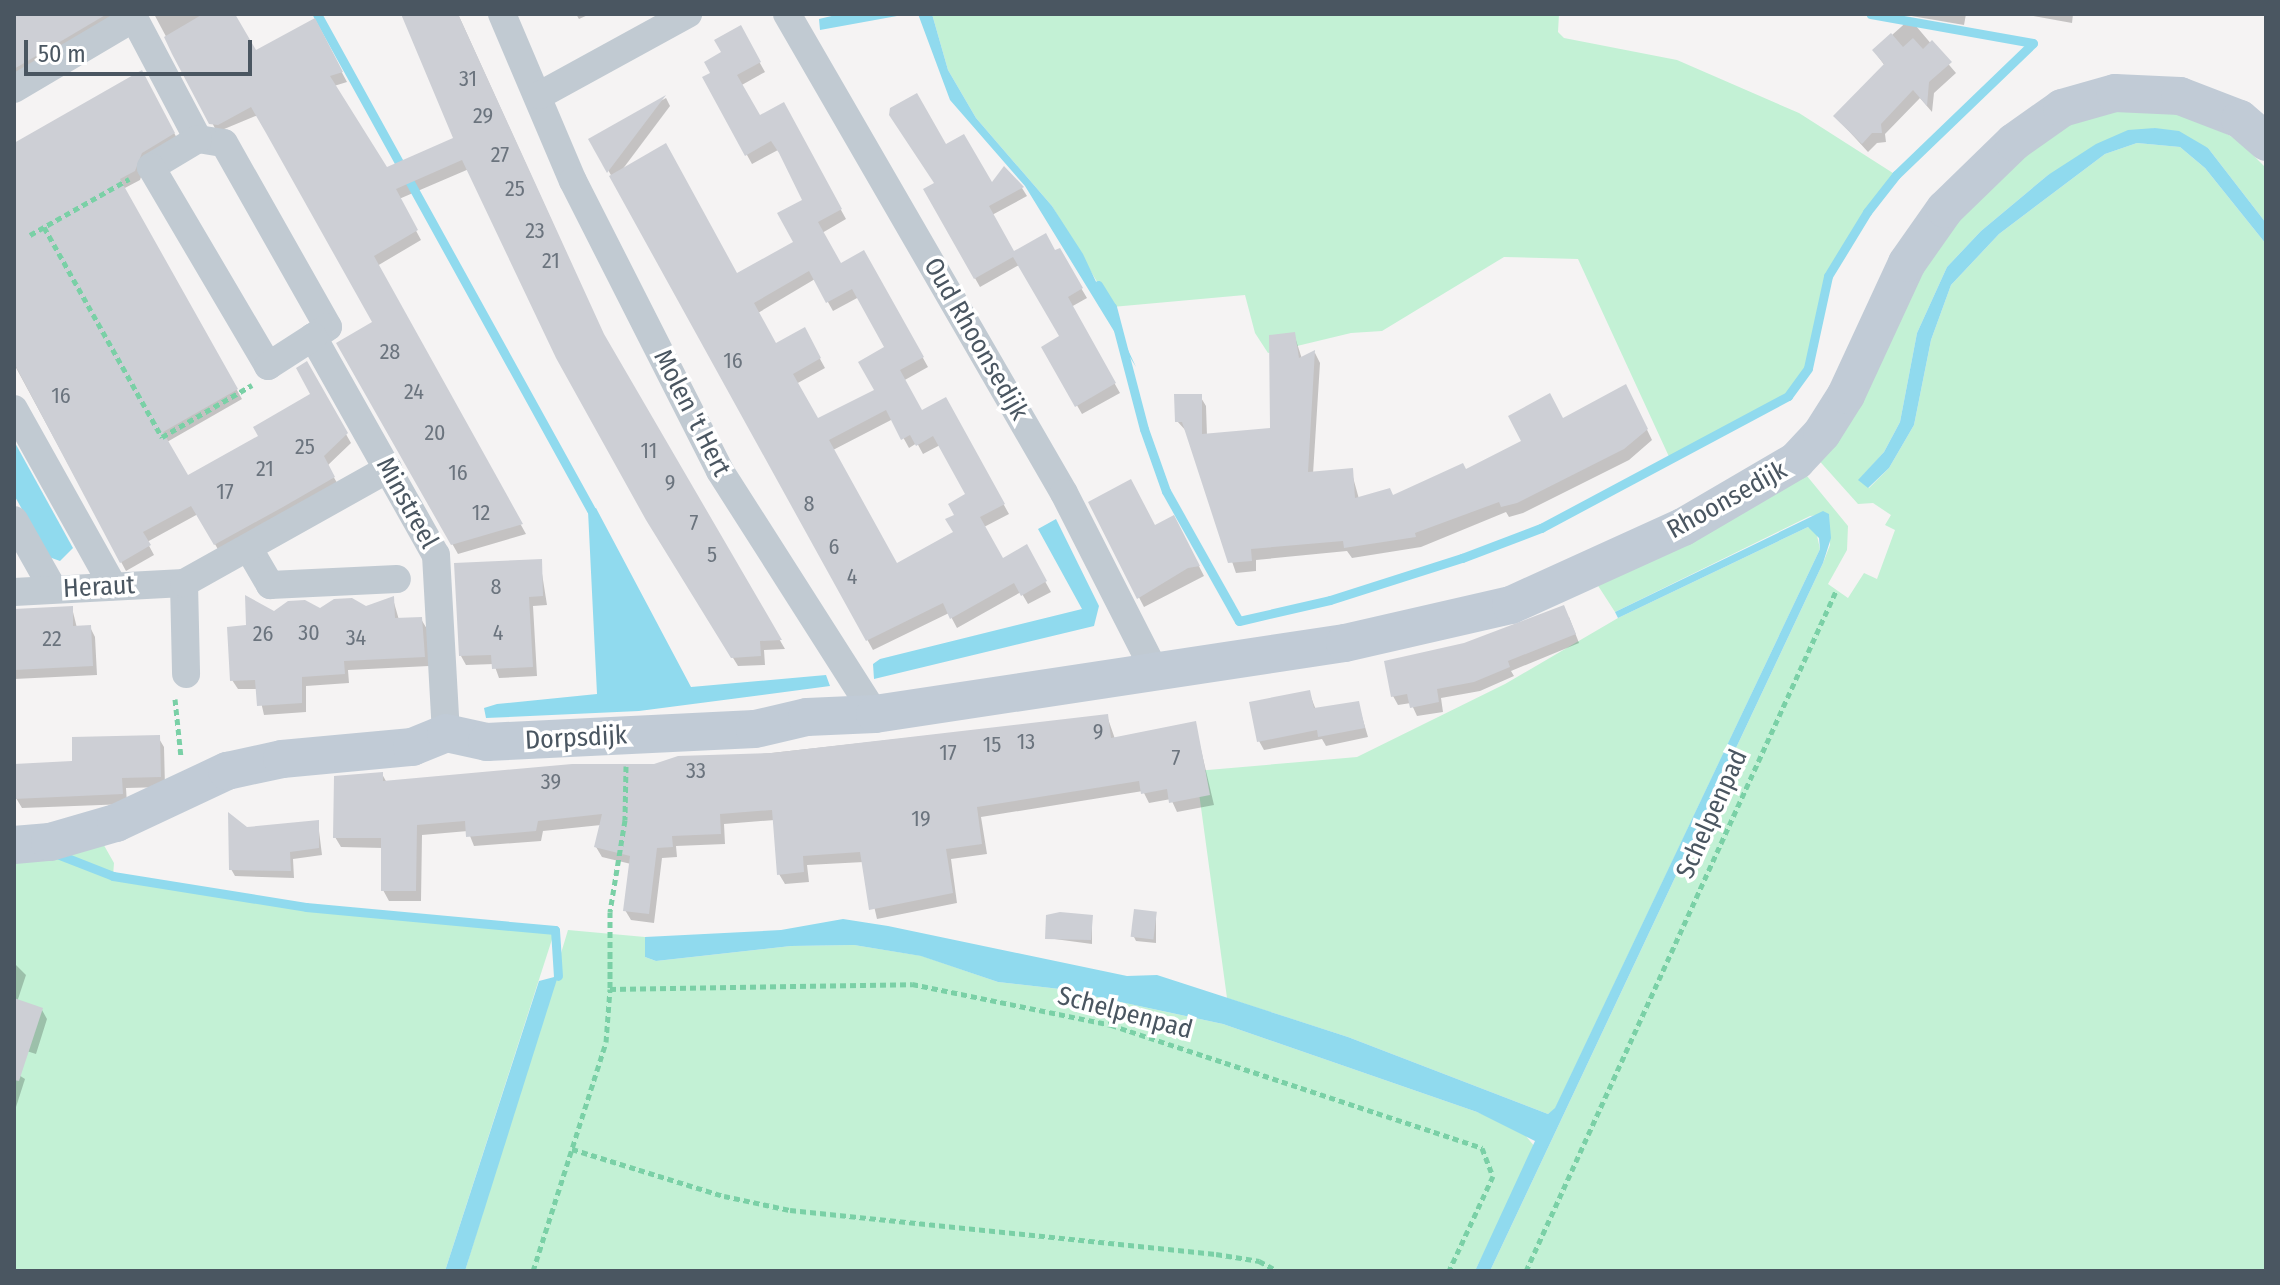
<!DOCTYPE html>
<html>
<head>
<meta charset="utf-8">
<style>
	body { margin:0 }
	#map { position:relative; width:2280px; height:1285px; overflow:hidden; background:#f5f3f3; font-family:"Fira Sans Condensed",sans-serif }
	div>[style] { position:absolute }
	.green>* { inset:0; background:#c3f1d5 }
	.water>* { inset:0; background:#90daee }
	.shadow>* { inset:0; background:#0003 }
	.stream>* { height:9px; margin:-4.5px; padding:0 4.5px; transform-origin:4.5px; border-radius:4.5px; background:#90daee }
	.building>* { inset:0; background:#cdcfd5; transform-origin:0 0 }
	.path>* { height:5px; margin-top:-2.5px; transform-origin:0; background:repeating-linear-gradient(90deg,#7ad0a6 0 6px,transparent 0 10px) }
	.street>* { height:28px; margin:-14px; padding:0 14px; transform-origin:14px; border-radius:14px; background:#c1cad2 }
	.secondary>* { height:38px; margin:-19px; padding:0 19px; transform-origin:19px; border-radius:19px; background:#c1cbd6 }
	span { translate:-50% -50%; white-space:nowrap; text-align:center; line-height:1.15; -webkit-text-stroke:7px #fff; paint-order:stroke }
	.number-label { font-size:22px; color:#6b747e }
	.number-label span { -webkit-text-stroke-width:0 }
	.street-label { font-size:26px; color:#4a5661 }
	.frame { position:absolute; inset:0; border:16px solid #4a5661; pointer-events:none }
	.scale { position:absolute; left:24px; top:40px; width:228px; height:36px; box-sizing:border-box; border:4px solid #4a5661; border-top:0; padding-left:10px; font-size:24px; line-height:28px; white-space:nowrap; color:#4a5661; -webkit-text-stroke:6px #fff; paint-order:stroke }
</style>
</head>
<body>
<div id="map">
	<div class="green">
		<div style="clip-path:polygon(932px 14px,1559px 14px,1558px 32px,1564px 38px,1677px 60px,1799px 113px,1896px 175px,1828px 276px,1808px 368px,1788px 396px,1671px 461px,1578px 259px,1504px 257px,1382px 331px,1351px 333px,1268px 353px,1255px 333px,1245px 295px,1112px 307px,1052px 206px,976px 118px,948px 70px)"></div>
		<div style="clip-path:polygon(2137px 103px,2196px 116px,2239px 141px,2266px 168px,2266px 223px,2208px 148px,2154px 128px,2048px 175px,1981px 231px,1947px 267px,1917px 333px,1900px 422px,1884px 452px,1859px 480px,1869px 488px,1889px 468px,1914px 425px,1931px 340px,1951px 285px,1999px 234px,2105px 154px,2137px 143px,2180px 147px,2205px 168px,2266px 244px,2266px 1271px,1490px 1271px,1823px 563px,1830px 545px,1829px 514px,1810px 516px,1615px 612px,1595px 581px,1807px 476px,1848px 526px,1847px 550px,1828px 584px,1848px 598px,1864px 573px,1877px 579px,1895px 530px,1885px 525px,1891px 515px,1873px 503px,1858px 504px,1815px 456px,1876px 345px,1967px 195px,2075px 116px)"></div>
		<div style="clip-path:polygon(1808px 527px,1816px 531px,1820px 549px,1555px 1109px,1548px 1114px,1348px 1037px,1227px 998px,1196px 771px,1357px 757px,1505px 684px,1618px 618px)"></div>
		<div style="clip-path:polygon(101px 840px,114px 863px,113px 876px,306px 907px,555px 930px,445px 1271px,14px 1271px,14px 856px)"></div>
		<div style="clip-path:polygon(568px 930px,645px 937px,645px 957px,656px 961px,791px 946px,854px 945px,922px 956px,998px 982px,1060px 989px,1223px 1024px,1477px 1112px,1520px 1129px,1535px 1147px,1475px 1271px,465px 1271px)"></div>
	</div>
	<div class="water">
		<div style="clip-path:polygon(840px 14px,908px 14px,820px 30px,819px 19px)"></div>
		<div style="clip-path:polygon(918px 14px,932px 14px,948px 70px,976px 118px,1052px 206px,1083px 254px,1136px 367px,1025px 186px,950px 100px)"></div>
		<div style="clip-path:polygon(2155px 128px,2179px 131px,2208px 148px,2266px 223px,2266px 244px,2205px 168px,2180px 147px,2137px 143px,2105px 154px,1999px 234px,1951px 285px,1931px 340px,1914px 425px,1889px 468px,1868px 488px,1858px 480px,1884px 452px,1900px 422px,1917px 333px,1947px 267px,1981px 231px,2048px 175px,2096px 144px,2128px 130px)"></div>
		<div style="clip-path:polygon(14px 441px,73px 548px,60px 561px,49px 557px,14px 495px)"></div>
		<div style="clip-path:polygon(596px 508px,691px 687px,826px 675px,830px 686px,639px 711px,486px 718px,484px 708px,497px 704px,597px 694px,588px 511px)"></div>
		<div style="clip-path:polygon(1823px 511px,1829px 514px,1831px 538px,1823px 563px,1490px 1271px,1475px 1271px,1535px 1141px,1477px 1112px,1223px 1024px,1060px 989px,998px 982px,921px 956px,854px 945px,791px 946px,656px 961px,645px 957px,645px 937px,781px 930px,843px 919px,888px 926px,1127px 976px,1157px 975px,1348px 1037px,1548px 1114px,1555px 1108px,1820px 549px,1819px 538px,1808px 527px,1618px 618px,1615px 612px)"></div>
		<div style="clip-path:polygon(1056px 519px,1099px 606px,1094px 626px,874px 679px,873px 664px,880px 659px,1082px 609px,1038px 529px)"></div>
		<div style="clip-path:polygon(558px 976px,465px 1271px,445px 1271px,539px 981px)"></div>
	</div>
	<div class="shadow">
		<div style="clip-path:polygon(14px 14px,129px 14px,14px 81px)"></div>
		<div style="clip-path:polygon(154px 14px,233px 14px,255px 53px,314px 20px,347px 82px,334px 86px,386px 170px,455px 139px,404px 14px,458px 14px,608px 345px,785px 649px,764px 650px,765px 665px,738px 666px,654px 529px,469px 169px,399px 199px,421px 240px,377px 266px,526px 534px,458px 554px,338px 343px,375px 322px,258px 115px,217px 132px)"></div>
		<div style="clip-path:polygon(576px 14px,590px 14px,579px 19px)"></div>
		<div style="clip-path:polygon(1900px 14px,1966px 14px,1964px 25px)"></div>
		<div style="clip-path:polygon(2023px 14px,2073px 14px,2072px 23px)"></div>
		<div style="clip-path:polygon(1910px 19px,1956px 73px,1934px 93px,1932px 112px,1920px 98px,1885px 134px,1886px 142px,1877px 143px,1868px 152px,1836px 117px,1885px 66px,1874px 51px)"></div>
		<div style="clip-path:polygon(evenodd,740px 28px,765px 72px,740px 86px,759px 118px,783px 105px,846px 219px,822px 233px,840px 266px,864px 252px,928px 367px,903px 381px,921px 413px,945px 400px,1009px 514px,984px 527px,1002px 561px,1026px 547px,1051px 592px,1028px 604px,1021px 592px,957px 628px,949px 613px,873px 650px,591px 139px,666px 98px,670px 106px,622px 170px,737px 275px,795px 243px,805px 200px,778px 150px,752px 164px,704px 78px,713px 73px,740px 28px,815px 279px,833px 311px,859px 297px,886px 348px,877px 391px,817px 421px,796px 384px,825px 368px,809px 339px,776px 346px,758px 313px,815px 279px,740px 28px,893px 419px,909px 448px,917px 443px,923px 454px,940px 445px,967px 495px,957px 515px,956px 533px,897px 565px,833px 450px,893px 419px)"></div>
		<div style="clip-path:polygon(142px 73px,179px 142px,146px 162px,140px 180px,123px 189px,242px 399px,167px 442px,187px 478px,261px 437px,312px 394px,306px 364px,351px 443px,327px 466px,339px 486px,220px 553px,198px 514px,147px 542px,154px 555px,126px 571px,14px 364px,14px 145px)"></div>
		<div style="clip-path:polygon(945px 147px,991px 186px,1004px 169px,1022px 188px,1027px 196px,992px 215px,1014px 254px,1059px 251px,1087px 298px,1071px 307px,1120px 393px,1082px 414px,1043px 347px,1062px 337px,1019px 265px,980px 287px,925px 190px,936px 184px)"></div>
		<div style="clip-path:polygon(1294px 334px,1302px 359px,1315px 353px,1320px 363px,1313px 474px,1351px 470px,1359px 499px,1393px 497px,1466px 471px,1562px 420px,1631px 397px,1652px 440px,1629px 460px,1523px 513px,1509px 517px,1506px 512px,1421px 547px,1352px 558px,1347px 551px,1256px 560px,1256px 571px,1236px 573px,1187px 432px,1177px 421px,1200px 396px,1206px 406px,1207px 436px,1272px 430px)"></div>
		<div style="clip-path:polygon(1090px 503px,1155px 527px,1179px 527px,1204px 576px,1144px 607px)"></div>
		<div style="clip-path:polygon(540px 561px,547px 605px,533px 606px,537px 676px,499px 678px,494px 664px,466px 665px,461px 656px)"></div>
		<div style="clip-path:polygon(393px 599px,399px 620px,421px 619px,427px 629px,429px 666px,348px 670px,349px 683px,306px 686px,306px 712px,264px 715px,258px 689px,238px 689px,232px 680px,248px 627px,274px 613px,366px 608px)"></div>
		<div style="clip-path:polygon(72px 608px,77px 628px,90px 627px,95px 637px,97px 675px,14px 679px,14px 610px)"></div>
		<div style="clip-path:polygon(1569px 617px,1579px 643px,1511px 671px,1514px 676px,1480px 691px,1441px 698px,1443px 712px,1417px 716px,1411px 703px,1398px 705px,1393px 696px,1465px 645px)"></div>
		<div style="clip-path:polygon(1309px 692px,1316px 710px,1358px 703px,1368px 737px,1326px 746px,1322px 739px,1264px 750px,1259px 741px)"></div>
		<div style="clip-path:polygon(1107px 716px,1115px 739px,1195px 724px,1214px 805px,1177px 812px,1171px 799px,1149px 803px,1143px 791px,981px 817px,987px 854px,951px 859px,957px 903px,877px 919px,864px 862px,807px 865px,809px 882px,785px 884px,779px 874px,775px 820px,724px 824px,725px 844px,676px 846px,677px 857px,662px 858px,654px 923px,631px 920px,625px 910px,631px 864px,602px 857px,596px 847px,601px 825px,543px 831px,541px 841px,474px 846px,468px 831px,422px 835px,421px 901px,389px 901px,383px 890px,383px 848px,341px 847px,335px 837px,382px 774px,387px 783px,654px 766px)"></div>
		<div style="clip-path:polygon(158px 737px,164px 747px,165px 787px,126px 788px,127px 804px,22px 808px,16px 798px)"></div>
		<div style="clip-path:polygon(318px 823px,322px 855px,293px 859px,294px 878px,235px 876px,231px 869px,247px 829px)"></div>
		<div style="clip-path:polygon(1156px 914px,1156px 943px,1136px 941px,1134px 937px)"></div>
		<div style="clip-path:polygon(1092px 917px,1092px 944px,1047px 938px)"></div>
		<div style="clip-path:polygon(14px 963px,26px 975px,17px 1002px,42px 1010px,47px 1019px,36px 1054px,14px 1047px)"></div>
		<div style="clip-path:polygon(14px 1072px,25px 1079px,16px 1107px,14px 1107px)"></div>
	</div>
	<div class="stream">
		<div style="left:317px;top:14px;width:567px;rotate:61.08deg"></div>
		<div style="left:1098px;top:285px;width:26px;rotate:58deg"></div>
		<div style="left:1112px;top:307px;width:126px;rotate:75.3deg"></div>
		<div style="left:1144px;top:429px;width:66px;rotate:70.5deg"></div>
		<div style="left:1166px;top:491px;width:149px;rotate:60.7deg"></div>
		<div style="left:1239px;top:621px;width:93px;rotate:-13deg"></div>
		<div style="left:1330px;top:600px;width:139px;rotate:-17.7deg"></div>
		<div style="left:1462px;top:558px;width:85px;rotate:-20.8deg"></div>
		<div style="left:1541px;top:528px;width:280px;rotate:-28.1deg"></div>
		<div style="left:1788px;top:396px;width:34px;rotate:-54deg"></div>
		<div style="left:1808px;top:368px;width:94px;rotate:-77.7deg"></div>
		<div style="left:1828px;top:276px;width:75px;rotate:-58.6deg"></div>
		<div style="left:1867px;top:212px;width:47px;rotate:-51.9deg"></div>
		<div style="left:1896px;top:175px;width:190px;rotate:-43.9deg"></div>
		<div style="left:2033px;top:43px;width:165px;rotate:-169.9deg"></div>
		<div style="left:57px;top:854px;width:60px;rotate:21.4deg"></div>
		<div style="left:113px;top:876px;width:195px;rotate:9.1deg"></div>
		<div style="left:306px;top:907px;width:250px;rotate:5.3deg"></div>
		<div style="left:555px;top:930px;width:46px;rotate:86.3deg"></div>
	</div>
	<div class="building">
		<div style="clip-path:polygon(14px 14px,107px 14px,14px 69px)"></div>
		<div style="clip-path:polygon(203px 14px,235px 14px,256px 50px,315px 18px,343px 72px,330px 76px,387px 167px,453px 138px,401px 14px,458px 14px,604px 334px,782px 640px,760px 641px,761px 656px,731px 658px,646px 520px,556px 358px,462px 160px,396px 189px,418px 230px,374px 256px,523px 524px,451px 545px,336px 343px,372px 322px,266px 133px,251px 107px,218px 125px,209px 124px,172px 54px,164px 37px)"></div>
		<div style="clip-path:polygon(evenodd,741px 25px,761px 62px,737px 75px,760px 115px,784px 102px,842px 209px,818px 222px,841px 263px,864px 250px,924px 357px,900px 370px,922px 410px,946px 397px,1005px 504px,980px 517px,1003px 558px,1027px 544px,1047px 581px,1021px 596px,1014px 583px,950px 619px,943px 603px,866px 641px,609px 176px,666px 143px,737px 273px,793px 242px,777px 213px,802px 200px,779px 153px,771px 141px,745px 156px,702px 77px,710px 73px,704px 62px,721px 52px,714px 40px,741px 25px,809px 271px,826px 303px,852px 289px,884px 347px,858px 362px,874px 390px,818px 418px,793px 374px,821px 358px,805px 327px,776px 343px,754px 303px,809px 271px,741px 25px,886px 410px,901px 440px,910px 435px,916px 446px,933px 436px,965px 494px,948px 504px,954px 515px,945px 519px,953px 532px,897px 563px,829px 440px,886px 410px)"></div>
		<div style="clip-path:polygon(1891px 33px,1903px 47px,1913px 38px,1923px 49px,1932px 40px,1952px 62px,1929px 82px,1927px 106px,1913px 90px,1881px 124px,1882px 133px,1872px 133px,1862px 144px,1833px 116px,1884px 64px,1872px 50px)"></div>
		<div style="clip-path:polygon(142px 70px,175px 133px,142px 153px,135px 171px,120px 179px,238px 389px,163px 432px,188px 475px,258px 436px,253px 427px,310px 394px,296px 368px,307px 361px,348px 433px,324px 456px,335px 477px,283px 507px,214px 545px,191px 506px,143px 532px,151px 545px,120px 563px,14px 363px,14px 143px)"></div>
		<div style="clip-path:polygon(917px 93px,946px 144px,964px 134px,992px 182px,1004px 166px,1024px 187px,989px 206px,1014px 251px,1046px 233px,1055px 250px,1060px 248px,1083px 288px,1068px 297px,1116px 383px,1075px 407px,1041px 347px,1059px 336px,1013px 257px,974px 279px,923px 189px,934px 183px,889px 115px,890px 108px)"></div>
		<div style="clip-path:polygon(666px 95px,607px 173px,588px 139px)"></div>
		<div style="clip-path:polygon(1295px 332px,1299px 358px,1315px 350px,1308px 472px,1353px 468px,1355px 498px,1390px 488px,1393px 495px,1463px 463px,1466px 469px,1521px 441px,1508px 416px,1550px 393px,1563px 418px,1626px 384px,1648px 429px,1624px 449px,1517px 503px,1501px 507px,1499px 502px,1415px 533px,1416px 537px,1344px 548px,1343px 541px,1251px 549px,1252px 561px,1228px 563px,1182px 422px,1175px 422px,1174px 394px,1202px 394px,1202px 434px,1270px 428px,1269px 335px)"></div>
		<div style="clip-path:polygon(1131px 479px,1155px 525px,1174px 515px,1200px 566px,1188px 568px,1137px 599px,1088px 502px)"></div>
		<div style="clip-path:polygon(542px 559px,543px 596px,529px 597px,533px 667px,492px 669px,491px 655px,459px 656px,454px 563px)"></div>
		<div style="clip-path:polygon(245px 595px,274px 611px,288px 601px,305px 600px,320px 608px,334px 599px,352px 598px,366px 606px,394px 596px,395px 618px,422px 617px,425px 657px,344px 661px,345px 674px,302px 677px,302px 703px,257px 706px,255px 680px,230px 681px,227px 627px,246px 625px)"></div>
		<div style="clip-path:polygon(1564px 605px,1576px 634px,1508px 661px,1510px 667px,1474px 682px,1437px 689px,1439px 702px,1410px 708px,1407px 694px,1391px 697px,1384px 661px,1464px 643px)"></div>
		<div style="clip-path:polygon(73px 606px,73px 626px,91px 625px,93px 666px,14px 670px,14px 609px)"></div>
		<div style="clip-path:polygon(1310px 690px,1314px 708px,1359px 701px,1365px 728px,1318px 737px,1317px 730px,1257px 742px,1249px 702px)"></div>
		<div style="clip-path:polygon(1108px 714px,1111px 738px,1196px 721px,1210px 795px,1169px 803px,1167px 789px,1141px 794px,1139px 781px,977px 807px,982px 844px,946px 849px,953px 893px,869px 910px,860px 852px,803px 856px,804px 872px,777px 875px,772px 810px,720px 814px,721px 834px,672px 836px,673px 847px,657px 848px,649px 914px,623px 911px,630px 856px,594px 847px,602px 814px,538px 821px,536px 831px,466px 837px,465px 821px,417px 825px,416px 891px,381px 891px,381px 838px,333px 838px,334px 776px,383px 772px,383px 781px,572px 764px,654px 764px,678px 756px,772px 753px)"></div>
		<div style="clip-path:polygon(160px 735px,161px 777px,122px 778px,123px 794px,14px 799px,14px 764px,72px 761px,72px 737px)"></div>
		<div style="clip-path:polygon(228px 812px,247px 827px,319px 820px,319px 848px,290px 852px,291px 871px,229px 870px)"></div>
		<div style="left:1134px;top:909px;width:23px;height:28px;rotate:7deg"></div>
		<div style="clip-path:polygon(1060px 912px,1093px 915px,1091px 940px,1045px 939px,1046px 915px)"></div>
		<div style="clip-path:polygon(14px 998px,43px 1008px,19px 1081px,14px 1080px)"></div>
	</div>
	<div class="path">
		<div style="left:44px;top:227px;width:241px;rotate:60.7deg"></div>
		<div style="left:162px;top:437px;width:104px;rotate:-30deg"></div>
		<div style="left:30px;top:235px;width:114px;rotate:-29.5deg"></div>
		<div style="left:175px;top:699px;width:58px;rotate:84.1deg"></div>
		<div style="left:626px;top:766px;width:54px;rotate:91.1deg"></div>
		<div style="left:625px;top:820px;width:93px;rotate:99.3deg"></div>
		<div style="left:610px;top:912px;width:77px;rotate:90deg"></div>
		<div style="left:610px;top:989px;width:302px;rotate:-0.9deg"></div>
		<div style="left:912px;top:984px;width:203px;rotate:11.6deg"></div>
		<div style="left:1111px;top:1025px;width:391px;rotate:18.3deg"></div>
		<div style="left:1482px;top:1148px;width:30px;rotate:69deg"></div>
		<div style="left:1493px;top:1176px;width:105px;rotate:114.9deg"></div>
		<div style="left:572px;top:1149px;width:159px;rotate:17.2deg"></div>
		<div style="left:724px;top:1196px;width:67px;rotate:12deg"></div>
		<div style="left:790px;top:1210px;width:428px;rotate:5.9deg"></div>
		<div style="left:1216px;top:1254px;width:44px;rotate:9.2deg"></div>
		<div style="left:1259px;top:1261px;width:21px;rotate:28deg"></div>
		<div style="left:533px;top:1271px;width:240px;rotate:-72.3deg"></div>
		<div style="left:606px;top:1042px;width:53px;rotate:-85.7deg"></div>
		<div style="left:1526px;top:1271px;width:747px;rotate:-65.49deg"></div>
	</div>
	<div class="street">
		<div style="left:502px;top:14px;width:181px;rotate:67deg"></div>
		<div style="left:573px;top:181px;width:325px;rotate:63.1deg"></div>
		<div style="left:720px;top:471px;width:288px;rotate:57.5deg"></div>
		<div style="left:787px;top:14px;width:553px;rotate:59.96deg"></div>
		<div style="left:1064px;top:493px;width:199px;rotate:63deg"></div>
		<div style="left:14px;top:89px;width:139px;rotate:-30.6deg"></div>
		<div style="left:134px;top:18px;width:137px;rotate:62.1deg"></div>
		<div style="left:198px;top:139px;width:26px;rotate:9deg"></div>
		<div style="left:224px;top:143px;width:211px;rotate:60.5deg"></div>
		<div style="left:328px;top:327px;width:18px;rotate:146deg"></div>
		<div style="left:313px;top:337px;width:250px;rotate:60.6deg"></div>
		<div style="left:436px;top:555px;width:178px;rotate:86.8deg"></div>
		<div style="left:540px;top:95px;width:169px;rotate:-28.7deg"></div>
		<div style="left:198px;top:139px;width:55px;rotate:149.2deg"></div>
		<div style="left:151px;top:167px;width:231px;rotate:59.5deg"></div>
		<div style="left:268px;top:366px;width:54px;rotate:-32.8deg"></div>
		<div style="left:14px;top:409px;width:203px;rotate:60.8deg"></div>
		<div style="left:14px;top:520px;width:79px;rotate:60.5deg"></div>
		<div style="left:249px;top:549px;width:42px;rotate:59.7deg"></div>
		<div style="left:270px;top:585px;width:127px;rotate:-2.7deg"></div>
		<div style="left:184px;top:583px;width:91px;rotate:88.7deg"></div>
		<div style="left:14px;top:592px;width:170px;rotate:-3deg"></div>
		<div style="left:184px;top:583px;width:234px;rotate:-29.2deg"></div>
	</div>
	<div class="secondary">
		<div style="left:14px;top:845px;width:36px;rotate:-5deg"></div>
		<div style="left:50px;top:842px;width:69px;rotate:-16.1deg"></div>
		<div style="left:116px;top:823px;width:123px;rotate:-25.1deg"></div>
		<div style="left:227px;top:771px;width:56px;rotate:-12.3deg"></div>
		<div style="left:282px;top:759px;width:131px;rotate:-5.3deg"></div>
		<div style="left:412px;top:747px;width:37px;rotate:-22deg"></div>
		<div style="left:446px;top:733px;width:42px;rotate:12.4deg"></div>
		<div style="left:487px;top:742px;width:268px;rotate:-2.8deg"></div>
		<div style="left:755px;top:729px;width:53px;rotate:-13deg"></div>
		<div style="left:807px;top:717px;width:68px;rotate:-2.5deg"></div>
		<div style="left:875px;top:714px;width:475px;rotate:-8.6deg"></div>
		<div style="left:1345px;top:643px;width:170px;rotate:-12.9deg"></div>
		<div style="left:1511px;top:605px;width:189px;rotate:-24.4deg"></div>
		<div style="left:1683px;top:527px;width:131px;rotate:-30.3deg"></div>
		<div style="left:1796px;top:461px;width:38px;rotate:-47deg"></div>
		<div style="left:1822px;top:433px;width:45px;rotate:-57.7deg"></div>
		<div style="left:1846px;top:395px;width:145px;rotate:-65.2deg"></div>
		<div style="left:1907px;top:263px;width:66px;rotate:-54.9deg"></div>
		<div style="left:1945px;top:209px;width:96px;rotate:-44.2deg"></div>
		<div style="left:2014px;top:142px;width:59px;rotate:-35.3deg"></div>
		<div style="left:2062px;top:108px;width:55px;rotate:-15.8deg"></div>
		<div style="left:2115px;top:93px;width:65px;rotate:2.6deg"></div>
		<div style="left:2180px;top:96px;width:64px;rotate:21deg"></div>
		<div style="left:2240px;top:119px;width:35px;rotate:41deg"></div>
	</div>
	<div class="number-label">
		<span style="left:468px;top:79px">31</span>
		<span style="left:483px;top:116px">29</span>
		<span style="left:500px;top:155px">27</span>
		<span style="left:515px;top:189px">25</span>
		<span style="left:535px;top:231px">23</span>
		<span style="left:551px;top:261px">21</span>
		<span style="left:390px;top:352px">28</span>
		<span style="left:733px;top:361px">16</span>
		<span style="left:414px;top:392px">24</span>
		<span style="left:61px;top:396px">16</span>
		<span style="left:435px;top:433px">20</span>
		<span style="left:305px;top:447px">25</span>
		<span style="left:649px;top:451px">11</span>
		<span style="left:265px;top:469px">21</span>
		<span style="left:458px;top:473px">16</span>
		<span style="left:670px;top:483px">9</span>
		<span style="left:225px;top:492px">17</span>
		<span style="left:809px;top:504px">8</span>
		<span style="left:481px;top:513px">12</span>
		<span style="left:694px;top:523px">7</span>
		<span style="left:834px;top:547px">6</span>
		<span style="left:712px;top:555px">5</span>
		<span style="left:852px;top:577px">4</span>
		<span style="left:496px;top:587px">8</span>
		<span style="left:309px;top:633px">30</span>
		<span style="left:498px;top:633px">4</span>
		<span style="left:263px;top:634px">26</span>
		<span style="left:356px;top:638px">34</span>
		<span style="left:52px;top:639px">22</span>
		<span style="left:1098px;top:732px">9</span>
		<span style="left:1026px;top:742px">13</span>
		<span style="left:992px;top:745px">15</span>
		<span style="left:948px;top:753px">17</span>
		<span style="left:1176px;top:758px">7</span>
		<span style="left:696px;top:771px">33</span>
		<span style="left:551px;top:782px">39</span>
		<span style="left:921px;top:819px">19</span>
	</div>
	<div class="street-label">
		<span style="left:976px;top:339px;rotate:60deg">Oud Rhoonsedijk</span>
		<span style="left:692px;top:413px;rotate:63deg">Molen 't Hert</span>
		<span style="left:1727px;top:500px;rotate:-29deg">Rhoonsedijk</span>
		<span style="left:407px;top:503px;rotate:61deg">Minstreel</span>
		<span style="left:99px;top:587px;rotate:-3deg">Heraut</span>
		<span style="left:576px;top:738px;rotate:-3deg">Dorpsdijk</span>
		<span style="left:1712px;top:814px;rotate:-66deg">Schelpenpad</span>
		<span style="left:1125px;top:1013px;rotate:15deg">Schelpenpad</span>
	</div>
	<div class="frame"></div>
	<div class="scale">50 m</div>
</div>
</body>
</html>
